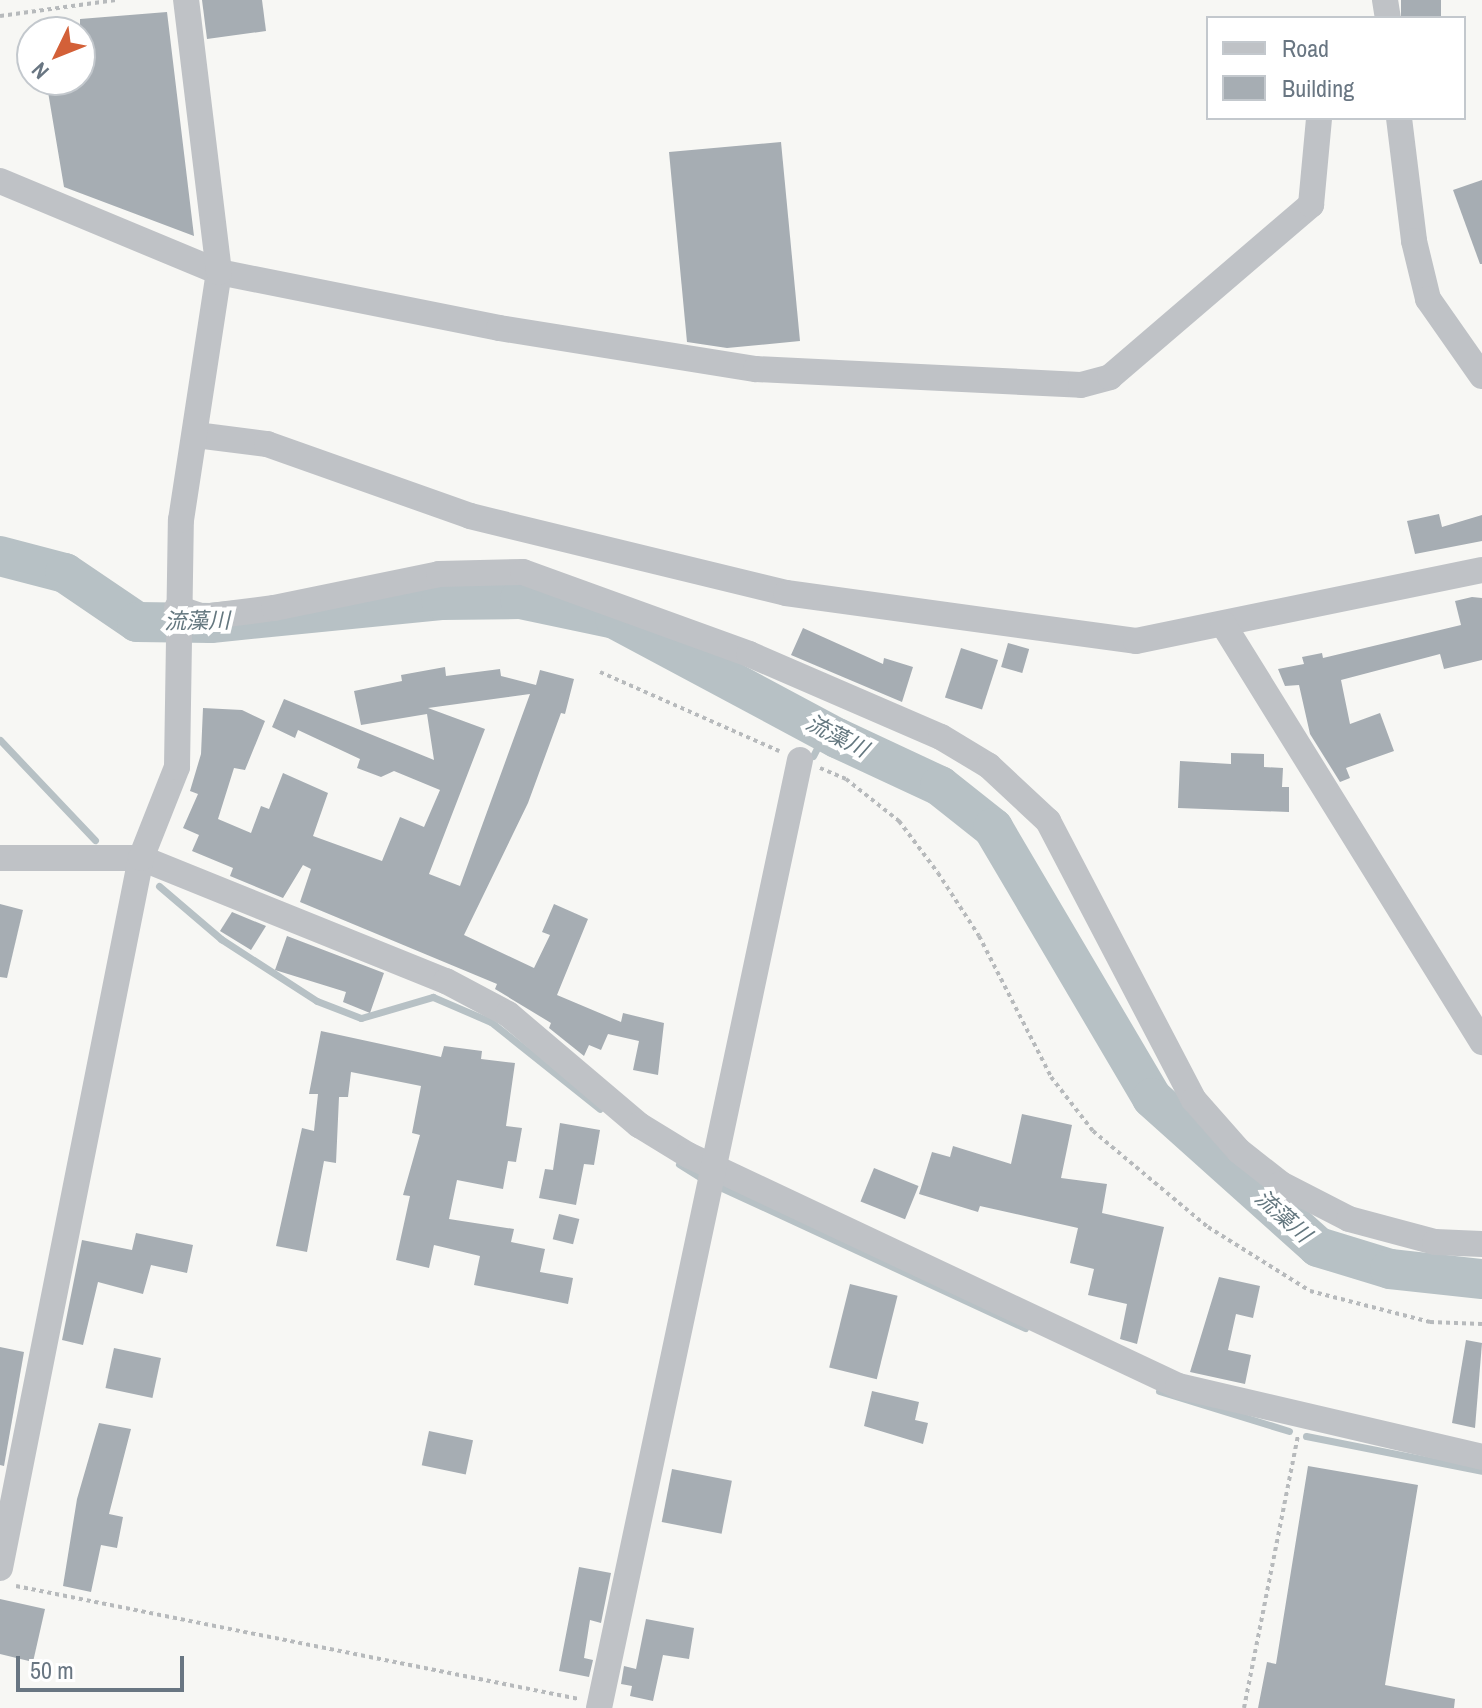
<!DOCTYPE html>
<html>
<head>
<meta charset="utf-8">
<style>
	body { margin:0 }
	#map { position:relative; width:1482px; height:1708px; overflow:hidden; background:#f7f7f4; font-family:"Archivo Narrow","Noto Sans JP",sans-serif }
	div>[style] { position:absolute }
	.stream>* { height:7px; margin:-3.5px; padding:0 3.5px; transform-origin:3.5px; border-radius:3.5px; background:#b7c1c5 }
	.river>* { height:40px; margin:-20px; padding:0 20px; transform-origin:20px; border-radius:20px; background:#b7c1c5 }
	.building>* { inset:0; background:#a6adb3; transform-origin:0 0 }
	.path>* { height:4px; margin-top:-2px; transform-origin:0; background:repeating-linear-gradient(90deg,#b7babc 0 4px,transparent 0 8px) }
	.minor>* { height:26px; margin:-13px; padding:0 13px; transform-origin:13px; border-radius:13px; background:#bfc2c6 }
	span { translate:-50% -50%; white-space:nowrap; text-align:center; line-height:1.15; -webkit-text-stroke:8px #fff; paint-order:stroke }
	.water-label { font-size:22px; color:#64777f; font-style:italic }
	.legend { position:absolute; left:1206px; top:16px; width:260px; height:104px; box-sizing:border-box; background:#fff; border:2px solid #c3c8cd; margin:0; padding:10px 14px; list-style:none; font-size:24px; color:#697682 }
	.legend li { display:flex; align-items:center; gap:16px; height:40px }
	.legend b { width:40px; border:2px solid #c3c8cd }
	.north { position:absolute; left:16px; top:16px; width:80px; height:80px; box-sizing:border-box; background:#fff; border:2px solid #c3c8cd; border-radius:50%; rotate:227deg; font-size:22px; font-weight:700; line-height:32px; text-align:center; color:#697682 }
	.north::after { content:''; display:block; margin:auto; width:28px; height:36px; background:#d36038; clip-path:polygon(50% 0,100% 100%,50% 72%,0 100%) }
	.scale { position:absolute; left:16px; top:1656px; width:168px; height:36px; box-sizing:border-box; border:4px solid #697682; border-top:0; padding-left:10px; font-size:24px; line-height:28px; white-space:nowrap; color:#697682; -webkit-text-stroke:6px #fff; paint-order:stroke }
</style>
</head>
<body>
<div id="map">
	<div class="stream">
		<div style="left:0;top:740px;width:138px;rotate:46.5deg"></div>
		<div style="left:813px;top:756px;width:13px;rotate:-63deg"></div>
		<div style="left:819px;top:744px;width:19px;rotate:-18deg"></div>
		<div style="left:159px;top:886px;width:82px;rotate:40.5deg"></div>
		<div style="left:221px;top:939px;width:114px;rotate:32.9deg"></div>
		<div style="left:317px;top:1001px;width:47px;rotate:21.1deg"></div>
		<div style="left:361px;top:1018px;width:75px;rotate:-16.3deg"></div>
		<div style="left:433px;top:997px;width:63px;rotate:23.3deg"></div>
		<div style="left:491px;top:1022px;width:139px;rotate:38.6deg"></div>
		<div style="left:679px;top:1164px;width:31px;rotate:32deg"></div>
		<div style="left:722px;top:1188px;width:334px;rotate:24.8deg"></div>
		<div style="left:1159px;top:1391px;width:136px;rotate:17.1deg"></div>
		<div style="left:1306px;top:1436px;width:179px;rotate:11.2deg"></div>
	</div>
	<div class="river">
		<div style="left:0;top:556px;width:67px;rotate:14.7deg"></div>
		<div style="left:65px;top:573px;width:87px;rotate:34.2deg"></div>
		<div style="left:137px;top:622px;width:74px;rotate:0.8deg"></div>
		<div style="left:211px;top:623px;width:231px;rotate:-5.7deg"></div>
		<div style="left:441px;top:600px;width:79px;rotate:-0.7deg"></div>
		<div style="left:520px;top:599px;width:97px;rotate:11.9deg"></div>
		<div style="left:615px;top:619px;width:252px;rotate:28.2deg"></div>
		<div style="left:837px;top:738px;width:114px;rotate:25deg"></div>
		<div style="left:940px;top:786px;width:68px;rotate:38.4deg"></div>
		<div style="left:993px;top:828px;width:313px;rotate:59.5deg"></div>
		<div style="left:1152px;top:1098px;width:223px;rotate:41.9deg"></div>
		<div style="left:1318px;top:1247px;width:75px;rotate:17deg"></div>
		<div style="left:1390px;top:1269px;width:93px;rotate:6.2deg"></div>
	</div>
	<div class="building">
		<div style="clip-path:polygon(202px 0,262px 0,266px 31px,207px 39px)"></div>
		<div style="left:1401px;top:0;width:40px;height:18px"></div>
		<div style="clip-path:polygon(167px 12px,194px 236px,64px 187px,46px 80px,80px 80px,80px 19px)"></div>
		<div style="clip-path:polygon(781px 142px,800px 341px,727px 348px,687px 342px,669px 152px)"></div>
		<div style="clip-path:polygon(1482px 180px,1482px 264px,1480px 264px,1453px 190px)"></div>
		<div style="clip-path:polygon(1439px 514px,1442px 527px,1482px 515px,1482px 541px,1415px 554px,1407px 521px)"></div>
		<div style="clip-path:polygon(1472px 597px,1482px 598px,1482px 660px,1444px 669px,1440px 654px,1341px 680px,1350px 724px,1380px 713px,1394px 751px,1346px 768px,1350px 778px,1340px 782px,1310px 734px,1299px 685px,1285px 686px,1278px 669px,1304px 664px,1302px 657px,1322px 653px,1323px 658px,1461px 625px,1455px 601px)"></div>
		<div style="clip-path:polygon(803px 628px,883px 664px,884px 658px,913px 667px,902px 702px,791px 655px)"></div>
		<div style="left:1008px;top:643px;width:22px;height:25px;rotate:16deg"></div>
		<div style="left:961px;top:648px;width:39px;height:52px;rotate:18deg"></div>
		<div style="clip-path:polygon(evenodd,445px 667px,446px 676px,500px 669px,501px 676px,536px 685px,540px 670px,574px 679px,565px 714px,561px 713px,528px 803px,464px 935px,534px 968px,550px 935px,542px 932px,554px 904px,588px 919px,557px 995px,621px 1022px,623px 1013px,664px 1023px,658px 1075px,633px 1070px,639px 1041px,608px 1034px,601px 1050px,589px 1045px,584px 1056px,549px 1028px,551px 1023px,495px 989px,497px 984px,300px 902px,311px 869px,303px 865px,283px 898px,230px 876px,233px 868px,192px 851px,199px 835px,183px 828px,198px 794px,190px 791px,201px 754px,203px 708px,242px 710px,265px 721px,245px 770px,234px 768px,218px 819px,251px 833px,261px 806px,269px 809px,283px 773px,328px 793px,313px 836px,382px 861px,400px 817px,424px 827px,440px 790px,394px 771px,381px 777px,357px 768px,360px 759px,298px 730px,295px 738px,272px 727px,284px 699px,434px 760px,427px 714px,361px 725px,354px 691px,402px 681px,401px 675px,445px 667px,530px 694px,460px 886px,429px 874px,485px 729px,428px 708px,530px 694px)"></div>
		<div style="clip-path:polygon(1231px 753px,1264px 754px,1264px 767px,1283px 768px,1282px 787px,1289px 787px,1289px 812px,1178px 808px,1180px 761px,1231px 764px)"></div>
		<div style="clip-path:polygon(0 904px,23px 910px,7px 978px,0 977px)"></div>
		<div style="clip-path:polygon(232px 912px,266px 926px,251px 950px,220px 931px)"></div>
		<div style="clip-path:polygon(287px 936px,384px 973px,370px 1013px,343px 1002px,346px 992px,275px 970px)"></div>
		<div style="clip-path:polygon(321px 1031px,441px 1057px,444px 1046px,482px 1051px,481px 1059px,515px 1063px,506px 1126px,522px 1128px,516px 1162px,508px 1161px,503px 1189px,457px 1180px,449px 1219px,514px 1229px,511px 1242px,545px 1249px,540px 1272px,573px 1278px,568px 1304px,474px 1285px,480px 1256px,434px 1245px,429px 1268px,396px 1260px,410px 1196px,403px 1195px,420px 1135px,412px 1133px,421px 1086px,351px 1072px,348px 1097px,339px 1097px,336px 1163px,324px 1161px,307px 1252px,276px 1246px,302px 1128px,314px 1131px,318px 1094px,309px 1094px)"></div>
		<div style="clip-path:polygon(1022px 1114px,1072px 1125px,1061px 1178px,1107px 1184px,1102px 1213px,1164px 1227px,1137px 1344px,1120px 1339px,1127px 1304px,1088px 1295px,1094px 1269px,1070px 1263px,1078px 1228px,980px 1206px,978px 1212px,919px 1194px,932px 1152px,950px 1157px,953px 1146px,1011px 1164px)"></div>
		<div style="clip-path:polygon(560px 1123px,600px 1130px,594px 1165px,584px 1164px,576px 1205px,539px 1198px,545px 1169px,553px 1170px)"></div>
		<div style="left:874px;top:1168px;width:48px;height:36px;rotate:22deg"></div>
		<div style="left:559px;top:1214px;width:21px;height:26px;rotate:14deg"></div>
		<div style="clip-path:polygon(136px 1233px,193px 1245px,187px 1273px,151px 1265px,143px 1294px,98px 1282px,83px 1345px,62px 1340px,82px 1240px,132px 1250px)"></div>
		<div style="clip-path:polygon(1219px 1277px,1260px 1286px,1253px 1318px,1236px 1314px,1228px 1350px,1251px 1355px,1245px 1384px,1190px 1372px)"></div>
		<div style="left:850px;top:1284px;width:49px;height:86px;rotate:14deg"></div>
		<div style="clip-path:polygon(1466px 1340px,1482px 1343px,1475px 1428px,1452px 1423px)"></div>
		<div style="clip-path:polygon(0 1347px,24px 1352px,4px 1466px,0 1465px)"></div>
		<div style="left:114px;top:1348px;width:48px;height:41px;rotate:12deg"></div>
		<div style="clip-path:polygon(872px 1391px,919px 1402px,915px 1420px,928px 1423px,923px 1444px,864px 1426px)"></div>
		<div style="clip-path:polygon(99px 1423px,131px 1429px,109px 1514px,123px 1517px,117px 1548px,101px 1545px,91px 1592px,63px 1586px,77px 1499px)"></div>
		<div style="left:429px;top:1431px;width:45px;height:35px;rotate:12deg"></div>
		<div style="clip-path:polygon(1308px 1466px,1418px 1485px,1385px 1685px,1455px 1699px,1454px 1708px,1258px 1708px,1267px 1662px,1276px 1664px)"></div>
		<div style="left:672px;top:1469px;width:61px;height:54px;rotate:11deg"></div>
		<div style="clip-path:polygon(579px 1567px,611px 1573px,601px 1623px,590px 1620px,584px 1658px,593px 1660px,589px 1677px,559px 1671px)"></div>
		<div style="clip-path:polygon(0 1599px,45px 1609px,33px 1662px,0 1654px)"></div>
		<div style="clip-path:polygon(646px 1619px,694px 1628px,689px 1659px,663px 1655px,653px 1701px,630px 1696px,632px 1686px,621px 1684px,624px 1666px,636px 1669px)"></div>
	</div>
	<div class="path">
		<div style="left:0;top:16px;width:117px;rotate:-7.9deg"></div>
		<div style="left:600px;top:672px;width:196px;rotate:23.8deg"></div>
		<div style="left:820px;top:768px;width:28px;rotate:23deg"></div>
		<div style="left:846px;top:779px;width:68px;rotate:38.4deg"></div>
		<div style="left:899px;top:821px;width:65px;rotate:53.1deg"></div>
		<div style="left:938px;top:873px;width:75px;rotate:56.9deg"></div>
		<div style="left:979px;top:936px;width:158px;rotate:62.9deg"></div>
		<div style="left:1051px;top:1077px;width:68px;rotate:52.1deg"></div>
		<div style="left:1093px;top:1131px;width:150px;rotate:39.9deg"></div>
		<div style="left:1208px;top:1227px;width:120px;rotate:32.1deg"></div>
		<div style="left:1310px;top:1291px;width:124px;rotate:14.5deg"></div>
		<div style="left:1430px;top:1322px;width:52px;rotate:2.2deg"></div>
		<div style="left:16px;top:1586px;width:574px;rotate:11.35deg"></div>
		<div style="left:1244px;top:1708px;width:277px;rotate:-78.8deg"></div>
	</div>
	<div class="minor">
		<div style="left:1385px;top:0;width:18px;rotate:81deg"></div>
		<div style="left:1399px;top:118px;width:124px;rotate:83deg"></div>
		<div style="left:1414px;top:241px;width:60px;rotate:76.4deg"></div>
		<div style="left:1428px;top:299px;width:94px;rotate:55deg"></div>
		<div style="left:0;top:181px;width:237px;rotate:22.6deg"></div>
		<div style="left:219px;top:272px;width:286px;rotate:11.3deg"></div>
		<div style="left:499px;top:328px;width:260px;rotate:9.1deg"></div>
		<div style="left:756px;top:369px;width:325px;rotate:2.8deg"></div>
		<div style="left:1081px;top:385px;width:30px;rotate:-15deg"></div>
		<div style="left:1110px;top:377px;width:265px;rotate:-40.6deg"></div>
		<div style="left:1311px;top:205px;width:87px;rotate:-84.7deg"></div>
		<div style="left:196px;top:435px;width:72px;rotate:7.2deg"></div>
		<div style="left:267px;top:444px;width:215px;rotate:19.5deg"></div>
		<div style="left:470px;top:516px;width:325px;rotate:13.7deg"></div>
		<div style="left:786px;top:593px;width:353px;rotate:7.8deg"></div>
		<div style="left:1136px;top:641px;width:353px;rotate:-11.6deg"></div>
		<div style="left:177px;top:608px;width:28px;rotate:19deg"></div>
		<div style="left:203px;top:617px;width:72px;rotate:-7.2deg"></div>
		<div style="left:274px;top:608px;width:168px;rotate:-11.6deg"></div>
		<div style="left:439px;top:574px;width:84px;rotate:-1.4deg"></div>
		<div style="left:523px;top:572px;width:240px;rotate:19.9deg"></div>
		<div style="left:749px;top:654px;width:209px;rotate:23.4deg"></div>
		<div style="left:941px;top:737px;width:56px;rotate:31.1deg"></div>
		<div style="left:989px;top:766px;width:81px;rotate:43deg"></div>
		<div style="left:1048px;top:821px;width:315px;rotate:62.4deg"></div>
		<div style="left:1194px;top:1100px;width:68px;rotate:48.6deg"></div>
		<div style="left:1239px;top:1151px;width:53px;rotate:38.2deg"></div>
		<div style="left:1281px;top:1184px;width:76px;rotate:27.2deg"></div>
		<div style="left:1349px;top:1219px;width:89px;rotate:15deg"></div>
		<div style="left:1435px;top:1242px;width:47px;rotate:2.4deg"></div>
		<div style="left:1223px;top:624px;width:492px;rotate:58.2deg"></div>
		<div style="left:0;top:858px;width:141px"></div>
		<div style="left:141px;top:858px;width:329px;rotate:22deg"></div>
		<div style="left:446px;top:981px;width:70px;rotate:28deg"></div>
		<div style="left:508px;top:1014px;width:172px;rotate:40.3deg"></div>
		<div style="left:639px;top:1125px;width:57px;rotate:31.5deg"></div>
		<div style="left:688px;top:1155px;width:542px;rotate:25.24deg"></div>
		<div style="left:1178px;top:1386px;width:312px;rotate:13.1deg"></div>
		<div style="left:0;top:1568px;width:724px;rotate:-78.77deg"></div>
		<div style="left:141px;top:858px;width:98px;rotate:-68.4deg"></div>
		<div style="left:177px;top:767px;width:247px;rotate:-89.1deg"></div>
		<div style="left:181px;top:520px;width:251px;rotate:-81.3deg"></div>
		<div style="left:219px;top:272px;width:274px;rotate:-96.9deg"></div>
		<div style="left:599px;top:1708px;width:969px;rotate:-78.03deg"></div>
	</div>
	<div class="water-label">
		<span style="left:197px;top:621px;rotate:-1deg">流藻川</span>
		<span style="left:837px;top:736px;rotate:27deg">流藻川</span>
		<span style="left:1283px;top:1216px;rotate:42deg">流藻川</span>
	</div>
	<ul class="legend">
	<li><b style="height:10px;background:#bfc2c6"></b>Road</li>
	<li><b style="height:22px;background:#a6adb3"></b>Building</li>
	</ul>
	<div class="north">N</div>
	<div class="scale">50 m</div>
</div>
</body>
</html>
